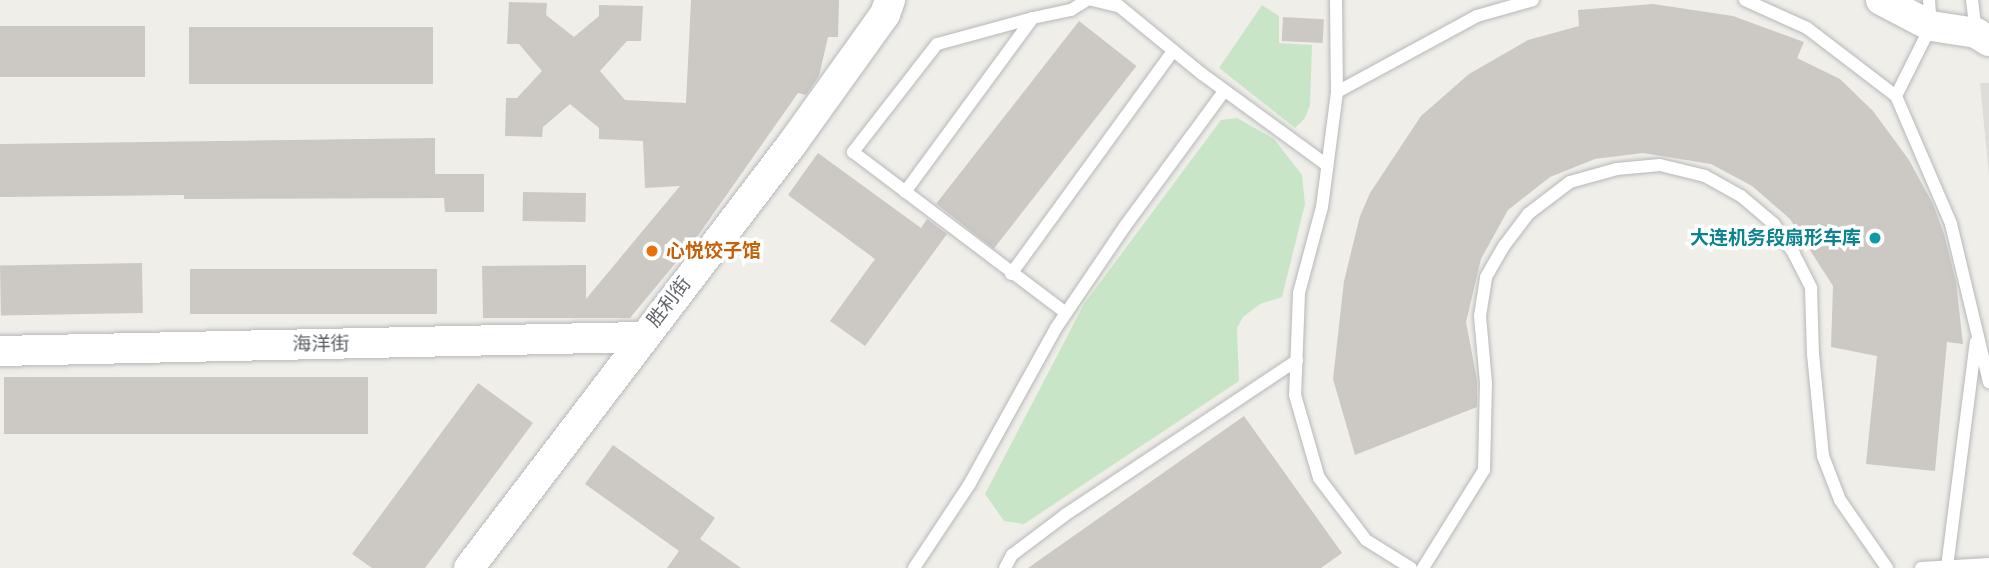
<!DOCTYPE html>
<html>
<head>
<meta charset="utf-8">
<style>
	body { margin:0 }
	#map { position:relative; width:1989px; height:568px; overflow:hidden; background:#f0eee8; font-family:"PT Sans Narrow","Noto Sans SC",sans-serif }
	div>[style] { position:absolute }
	.industrial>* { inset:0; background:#dfddda }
	.green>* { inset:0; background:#c8e6c7 }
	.building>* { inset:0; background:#ccc9c5; transform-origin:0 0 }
	.roads { filter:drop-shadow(0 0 2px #b5b8bb) drop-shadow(0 0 2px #b5b8bb) }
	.service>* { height:12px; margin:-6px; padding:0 6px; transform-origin:6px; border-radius:6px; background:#fff }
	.tertiary>* { height:30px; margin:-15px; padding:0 15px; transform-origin:15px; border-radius:15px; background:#fff }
	.dots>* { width:19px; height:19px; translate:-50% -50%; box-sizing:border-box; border:4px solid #fff; border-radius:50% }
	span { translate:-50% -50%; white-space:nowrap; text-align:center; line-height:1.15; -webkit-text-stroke:7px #fff; paint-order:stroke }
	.culture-label { font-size:19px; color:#0d838f; font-weight:700 }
	.right { translate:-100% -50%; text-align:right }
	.food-label { font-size:19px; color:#c56008; font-weight:700 }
	.left { translate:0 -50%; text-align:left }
	.street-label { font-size:19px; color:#5f6367 }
</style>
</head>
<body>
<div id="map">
	<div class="industrial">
		<div style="clip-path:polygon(1980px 83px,1989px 83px,1989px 176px)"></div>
	</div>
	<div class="green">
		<div style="clip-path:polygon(1262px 5px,1279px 16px,1279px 43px,1312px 45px,1310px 105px,1305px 118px,1295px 128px,1219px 68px)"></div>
		<div style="clip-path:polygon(1237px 118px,1274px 139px,1302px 175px,1305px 204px,1282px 297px,1260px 304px,1243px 317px,1237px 328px,1239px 381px,1024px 524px,1004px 521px,985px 494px,1084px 304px,1221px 120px)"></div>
	</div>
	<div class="building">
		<div style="clip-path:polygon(691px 0,839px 0,838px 37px,828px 37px,819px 76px,806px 95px,798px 93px,697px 237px,630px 318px,483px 318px,482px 266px,586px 265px,586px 299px,680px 186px,645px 188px,643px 141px,599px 139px,599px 128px,570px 104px,543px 127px,542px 137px,505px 136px,506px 98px,517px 98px,542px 71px,519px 44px,507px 44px,509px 2px,547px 3px,546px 15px,574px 37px,599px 16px,599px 5px,643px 6px,641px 41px,627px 41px,600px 71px,625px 100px,686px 103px)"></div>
		<div style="clip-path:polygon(1653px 4px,1733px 16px,1804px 42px,1797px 58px,1840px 79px,1873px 111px,1909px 160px,1933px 204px,1944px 234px,1956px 282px,1963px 344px,1947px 342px,1935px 471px,1866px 464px,1877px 356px,1831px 347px,1833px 286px,1790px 219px,1752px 186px,1711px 164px,1643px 153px,1595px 159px,1550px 177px,1508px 210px,1481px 259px,1466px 322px,1477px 380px,1477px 407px,1355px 455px,1333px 379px,1344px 281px,1360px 216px,1370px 193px,1421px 116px,1469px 74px,1528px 40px,1579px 26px,1578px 10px)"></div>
		<div style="left:1283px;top:17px;width:41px;height:24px;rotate:3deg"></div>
		<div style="left:1079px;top:21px;width:73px;height:232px;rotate:38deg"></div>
		<div style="left:145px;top:26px;width:51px;height:145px;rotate:90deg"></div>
		<div style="left:433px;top:27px;width:57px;height:244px;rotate:90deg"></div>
		<div style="clip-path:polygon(435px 138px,435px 174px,484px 174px,484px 212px,445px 212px,444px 198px,184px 199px,184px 195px,0 197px,0 144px)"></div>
		<div style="clip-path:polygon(818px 153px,921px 228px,927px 219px,947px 234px,865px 346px,830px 321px,875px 259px,788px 195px)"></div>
		<div style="left:523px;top:192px;width:63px;height:29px;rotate:1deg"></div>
		<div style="left:142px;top:263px;width:50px;height:142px;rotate:89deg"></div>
		<div style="left:190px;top:269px;width:247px;height:45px"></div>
		<div style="left:4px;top:377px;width:364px;height:57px"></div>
		<div style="clip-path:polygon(478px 383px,533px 423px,425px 568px,372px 568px,352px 554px)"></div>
		<div style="clip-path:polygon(1244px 416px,1342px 553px,1321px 568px,1028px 568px)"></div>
		<div style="clip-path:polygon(613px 445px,715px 518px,700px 539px,741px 568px,667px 568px,679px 551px,585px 484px)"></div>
	</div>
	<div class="roads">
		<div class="service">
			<div style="left:1092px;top:0;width:28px;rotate:13deg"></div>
			<div style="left:1119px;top:6px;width:107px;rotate:39.3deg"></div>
			<div style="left:1202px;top:74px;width:155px;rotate:36.1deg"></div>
			<div style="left:1336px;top:0;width:92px;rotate:89.4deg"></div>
			<div style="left:1337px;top:92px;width:116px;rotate:97.4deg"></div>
			<div style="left:1322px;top:207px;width:89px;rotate:105deg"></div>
			<div style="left:1299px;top:293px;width:102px;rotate:92.2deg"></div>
			<div style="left:1295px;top:395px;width:86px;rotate:73.9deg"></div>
			<div style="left:1319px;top:478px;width:78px;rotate:52.8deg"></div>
			<div style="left:1366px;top:540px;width:53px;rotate:31.9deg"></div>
			<div style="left:1745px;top:0;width:68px;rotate:24.3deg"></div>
			<div style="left:1807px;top:28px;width:112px;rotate:37.4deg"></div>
			<div style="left:1929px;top:0;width:26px;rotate:86deg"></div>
			<div style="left:1931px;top:26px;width:78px;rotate:116.6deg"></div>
			<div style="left:1896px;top:96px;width:139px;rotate:66.7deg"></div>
			<div style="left:1951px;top:224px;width:163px;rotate:76.5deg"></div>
			<div style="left:1972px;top:0;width:32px;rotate:83deg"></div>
			<div style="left:1033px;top:18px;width:99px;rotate:164.8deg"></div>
			<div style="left:937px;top:44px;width:137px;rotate:127.9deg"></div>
			<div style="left:853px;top:152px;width:267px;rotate:37.1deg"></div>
			<div style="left:1337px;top:92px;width:159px;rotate:-28.5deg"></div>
			<div style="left:1477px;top:16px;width:58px;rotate:-15.9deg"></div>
			<div style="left:905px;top:192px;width:216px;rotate:-53.7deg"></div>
			<div style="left:1033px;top:18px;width:39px;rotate:-12deg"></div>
			<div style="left:1071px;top:10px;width:19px;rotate:-32deg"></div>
			<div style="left:1011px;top:274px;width:276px;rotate:-54deg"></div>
			<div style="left:1947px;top:567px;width:227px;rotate:-82.7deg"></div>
			<div style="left:914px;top:568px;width:100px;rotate:-56.5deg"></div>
			<div style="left:969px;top:485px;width:179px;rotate:-61deg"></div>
			<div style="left:1056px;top:328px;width:123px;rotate:-55.9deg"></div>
			<div style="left:1125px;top:226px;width:167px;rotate:-53.7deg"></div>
			<div style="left:1005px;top:568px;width:15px;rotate:-62deg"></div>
			<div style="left:1012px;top:555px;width:66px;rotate:-37deg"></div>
			<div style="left:1065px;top:515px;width:279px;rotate:-33.7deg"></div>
			<div style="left:1423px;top:568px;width:115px;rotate:-58.1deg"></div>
			<div style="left:1484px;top:470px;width:87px;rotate:-88.7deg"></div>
			<div style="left:1486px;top:383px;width:67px;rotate:-95.1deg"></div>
			<div style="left:1480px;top:316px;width:39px;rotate:-81deg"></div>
			<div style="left:1486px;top:277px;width:36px;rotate:-60deg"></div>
			<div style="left:1504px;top:246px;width:40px;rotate:-53deg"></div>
			<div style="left:1528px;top:214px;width:53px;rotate:-37.3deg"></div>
			<div style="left:1570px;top:182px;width:49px;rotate:-15.5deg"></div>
			<div style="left:1617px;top:169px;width:43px;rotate:-5.3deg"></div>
			<div style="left:1660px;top:165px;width:46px;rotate:13.7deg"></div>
			<div style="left:1705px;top:176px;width:41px;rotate:29.1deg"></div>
			<div style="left:1741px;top:196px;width:43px;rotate:40.3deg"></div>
			<div style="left:1774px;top:224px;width:36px;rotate:56deg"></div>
			<div style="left:1794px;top:254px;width:38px;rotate:63deg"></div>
			<div style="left:1811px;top:288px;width:66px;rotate:88.3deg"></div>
			<div style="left:1813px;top:354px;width:102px;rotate:84.4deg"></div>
			<div style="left:1823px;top:456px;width:47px;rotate:68.9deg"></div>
			<div style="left:1840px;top:500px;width:83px;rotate:55.3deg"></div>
			<div style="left:1921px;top:568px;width:68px;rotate:-3.4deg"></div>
		</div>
		<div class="tertiary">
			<div style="left:1881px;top:0;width:56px;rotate:27.5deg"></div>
			<div style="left:1931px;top:26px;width:46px;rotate:8.8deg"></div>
			<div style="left:1976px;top:33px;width:15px;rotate:32deg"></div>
			<div style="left:0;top:351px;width:642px;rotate:-1.25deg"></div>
			<div style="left:469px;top:568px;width:533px;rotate:-52.7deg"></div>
			<div style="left:792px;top:144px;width:160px;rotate:-54.4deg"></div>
			<div style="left:885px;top:14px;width:15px;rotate:-70deg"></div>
		</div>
	</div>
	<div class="dots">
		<div style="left:1875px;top:238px;background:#0f9aa8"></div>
		<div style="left:652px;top:251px;background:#e8710a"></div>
	</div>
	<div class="culture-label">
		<span class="right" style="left:1861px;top:238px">大连机务段扇形车库</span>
	</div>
	<div class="food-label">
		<span class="left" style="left:666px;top:251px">心悦饺子馆</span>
	</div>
	<div class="street-label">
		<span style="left:669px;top:302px;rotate:-52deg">胜利街</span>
		<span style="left:321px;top:344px;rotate:-1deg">海洋街</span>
	</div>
</div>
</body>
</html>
